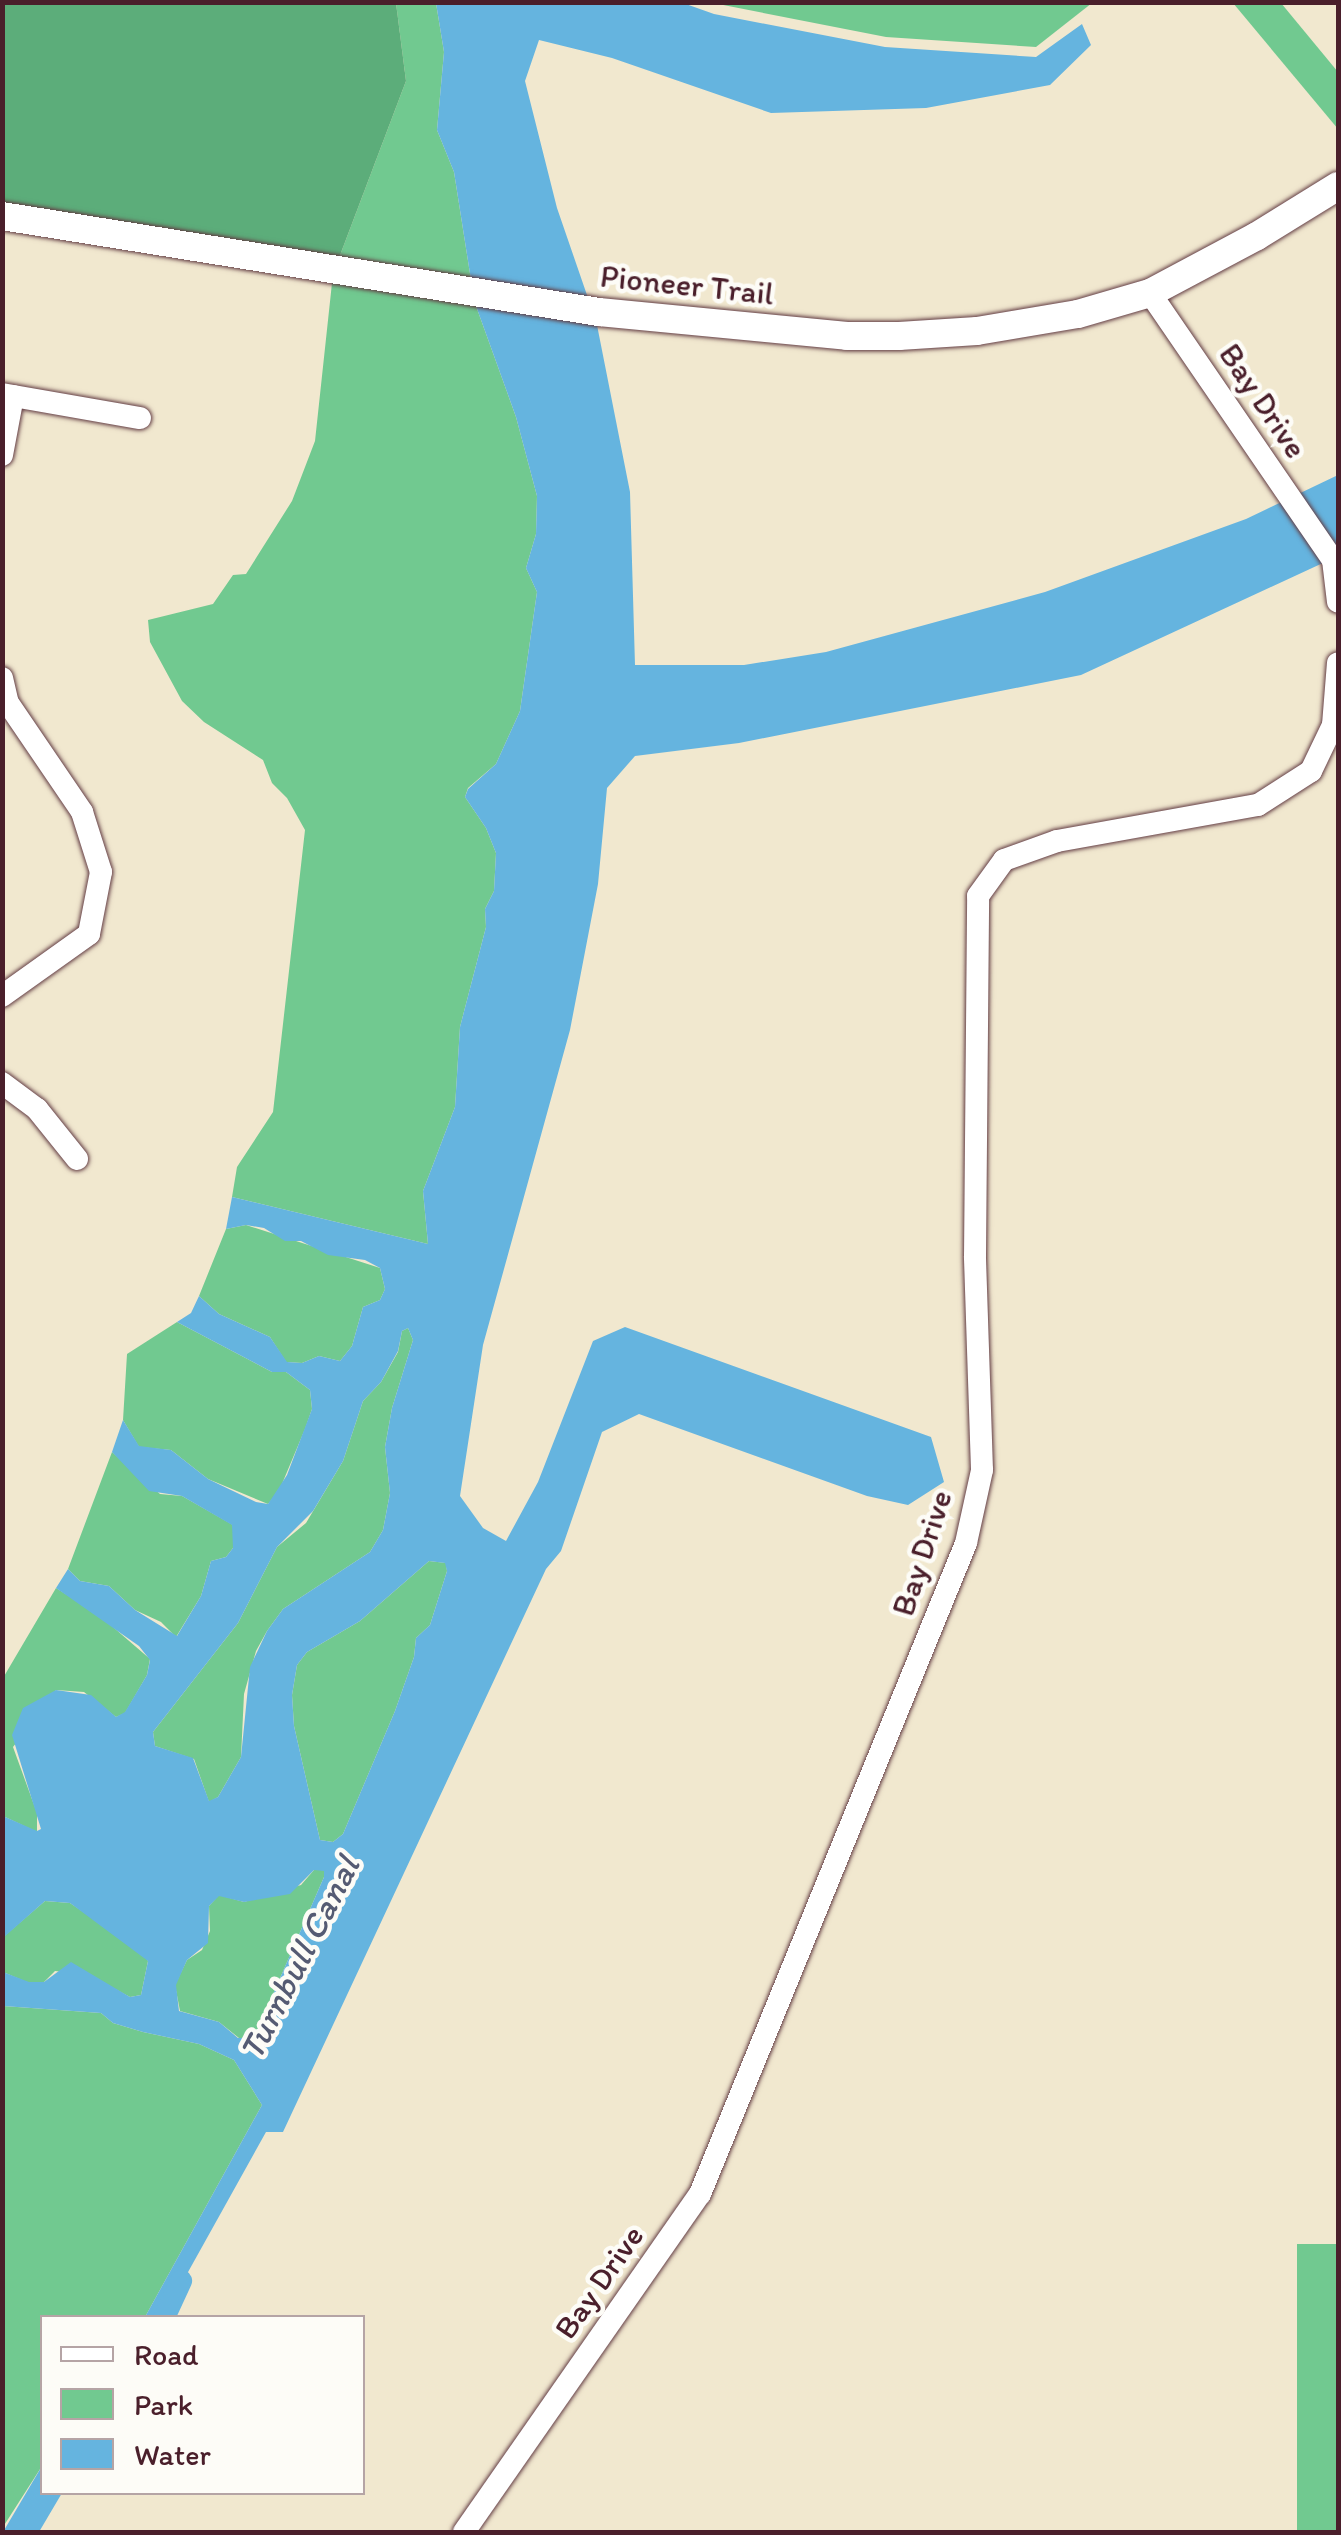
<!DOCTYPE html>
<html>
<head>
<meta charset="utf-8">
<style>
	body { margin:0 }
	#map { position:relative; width:1341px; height:2535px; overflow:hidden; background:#f1e8cf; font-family:Itim,sans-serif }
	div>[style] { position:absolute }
	.green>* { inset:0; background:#71c990; transform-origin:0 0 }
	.forest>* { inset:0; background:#5cad7a }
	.water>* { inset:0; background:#65b4df }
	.canal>* { height:22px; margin:-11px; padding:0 11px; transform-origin:11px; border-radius:11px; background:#65b4df }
	.roads { filter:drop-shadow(0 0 2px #633d44) drop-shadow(0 0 2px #633d44) }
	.minor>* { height:22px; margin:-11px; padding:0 11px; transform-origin:11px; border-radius:11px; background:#fff }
	.tertiary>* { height:28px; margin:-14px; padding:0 14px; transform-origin:14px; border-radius:14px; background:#fff }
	span { translate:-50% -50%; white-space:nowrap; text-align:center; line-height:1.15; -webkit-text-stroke:9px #fdfcf7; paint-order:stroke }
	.street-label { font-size:32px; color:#4a1f2b }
	.water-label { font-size:35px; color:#555b73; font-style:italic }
	.frame { position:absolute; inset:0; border:5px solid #4a1f2b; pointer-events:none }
	.legend { position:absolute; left:40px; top:2315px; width:325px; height:180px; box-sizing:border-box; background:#fdfcf7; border:2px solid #b5a4a5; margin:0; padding:12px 18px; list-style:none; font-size:30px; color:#4a1f2b }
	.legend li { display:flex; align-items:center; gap:20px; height:50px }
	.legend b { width:50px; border:2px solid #b5a4a5 }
</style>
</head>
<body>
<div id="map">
	<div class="green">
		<div style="clip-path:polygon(396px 3px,436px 3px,444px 52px,437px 130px,454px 172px,471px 280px,339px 258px,406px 81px)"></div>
		<div style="clip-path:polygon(713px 3px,1092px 3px,1036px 47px,886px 37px)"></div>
		<div style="clip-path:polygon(1233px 3px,1281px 3px,1338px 72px,1338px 129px)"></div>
		<div style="clip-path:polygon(332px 283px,476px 306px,516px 417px,537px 496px,536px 534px,526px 568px,537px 592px,520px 711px,496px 764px,468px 788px,465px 797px,486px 828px,496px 853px,494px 891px,485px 909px,486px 927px,460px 1027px,455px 1107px,423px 1191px,428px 1244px,232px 1197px,237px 1167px,273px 1112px,305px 830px,287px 798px,272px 783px,263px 760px,204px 722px,182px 701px,150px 642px,148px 620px,213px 604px,233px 575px,246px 574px,292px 501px,315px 441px)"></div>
		<div style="clip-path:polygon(246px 1225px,380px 1268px,385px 1289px,380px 1300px,363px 1307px,352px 1346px,340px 1361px,319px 1356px,302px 1363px,286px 1362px,270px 1337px,219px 1314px,199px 1296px,226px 1229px)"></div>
		<div style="clip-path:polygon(177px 1322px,272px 1372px,286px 1372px,310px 1390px,312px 1409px,305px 1429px,279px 1491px,268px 1504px,208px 1479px,171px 1450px,139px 1447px,123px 1420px,127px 1354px)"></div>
		<div style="clip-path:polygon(408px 1328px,413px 1340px,392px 1408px,385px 1447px,390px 1493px,383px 1530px,370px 1552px,283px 1609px,267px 1631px,256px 1651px,244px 1694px,241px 1757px,218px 1797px,209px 1802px,194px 1759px,155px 1746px,153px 1732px,238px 1623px,277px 1547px,306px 1523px,343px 1461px,363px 1401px,381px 1382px,398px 1352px,402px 1331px)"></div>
		<div style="clip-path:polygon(112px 1452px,160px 1494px,182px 1496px,233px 1525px,233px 1548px,226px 1557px,211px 1561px,201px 1596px,176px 1637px,161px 1622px,135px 1610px,109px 1586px,80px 1581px,68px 1569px)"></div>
		<div style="clip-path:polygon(429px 1561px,446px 1563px,447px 1571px,430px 1625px,416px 1638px,414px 1657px,395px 1711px,343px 1834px,333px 1842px,320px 1840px,294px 1726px,292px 1695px,297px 1665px,307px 1652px,360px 1621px)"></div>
		<div style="clip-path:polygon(56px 1588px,99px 1615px,150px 1659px,147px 1675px,125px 1713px,116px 1717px,84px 1692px,56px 1690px,13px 1747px,37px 1813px,37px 1832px,3px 1816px,3px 1678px)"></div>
		<div style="clip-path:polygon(314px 1870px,324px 1870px,324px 1877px,254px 2038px,239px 2038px,219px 2022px,180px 2011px,175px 1985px,187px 1960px,202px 1950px,210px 1931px,209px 1906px,219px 1895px,244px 1902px,301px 1885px)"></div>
		<div style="clip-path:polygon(45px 1901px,70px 1903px,145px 1954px,148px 1961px,141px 1995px,130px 1997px,89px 1975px,55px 1971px,44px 1982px,29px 1983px,3px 1972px,2px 1938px)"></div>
		<div style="clip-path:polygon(3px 2006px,101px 2013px,113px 2023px,143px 2032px,199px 2044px,234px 2060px,262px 2105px,145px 2317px,42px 2318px,42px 2466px,3px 2527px)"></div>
		<div style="left:1338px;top:2244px;width:288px;height:41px;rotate:90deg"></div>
	</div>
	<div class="forest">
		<div style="clip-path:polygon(2px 3px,396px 3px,406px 81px,339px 258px,3px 203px)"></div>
	</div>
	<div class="water">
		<div style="clip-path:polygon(436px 3px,683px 3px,714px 14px,885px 47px,1036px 57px,1082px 24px,1091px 45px,1050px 85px,926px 108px,771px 113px,612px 58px,539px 40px,525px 81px,557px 208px,588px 298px,471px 280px,454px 172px,437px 130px,444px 52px)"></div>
		<div style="clip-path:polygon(evenodd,476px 306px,597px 325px,630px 492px,635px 665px,744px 665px,826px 652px,1045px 592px,1246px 519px,1338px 475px,1338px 556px,1081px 675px,739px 743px,635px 756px,607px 788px,598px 884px,570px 1030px,483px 1345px,460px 1496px,483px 1528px,506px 1541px,538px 1482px,593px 1341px,625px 1327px,931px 1437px,944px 1482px,908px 1505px,867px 1496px,639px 1414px,602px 1432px,561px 1551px,546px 1569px,283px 2132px,266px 2132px,163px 2317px,145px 2317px,262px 2105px,234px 2060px,199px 2044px,143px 2032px,113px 2023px,101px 2013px,3px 2006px,3px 1972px,29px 1982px,44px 1982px,71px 1962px,130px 1997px,141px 1995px,148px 1961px,70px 1903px,45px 1901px,3px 1938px,3px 1816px,37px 1831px,41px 1829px,12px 1735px,23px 1708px,56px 1690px,91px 1695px,116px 1717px,125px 1712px,147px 1675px,150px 1660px,139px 1646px,56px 1588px,68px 1569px,80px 1581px,109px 1586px,135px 1610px,177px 1636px,201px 1596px,211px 1561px,226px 1557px,233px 1548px,232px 1525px,182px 1496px,149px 1491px,112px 1452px,123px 1420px,139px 1446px,171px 1450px,208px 1479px,256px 1502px,268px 1504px,287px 1475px,312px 1409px,310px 1390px,286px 1372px,272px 1372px,177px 1322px,191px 1313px,199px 1296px,219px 1314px,270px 1337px,287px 1362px,302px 1363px,319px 1356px,340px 1361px,352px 1346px,363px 1307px,380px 1300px,385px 1289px,380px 1268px,365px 1260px,328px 1255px,301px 1241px,285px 1241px,264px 1228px,246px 1225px,226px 1229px,232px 1197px,428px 1244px,423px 1191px,455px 1107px,460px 1027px,486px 927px,485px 909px,494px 891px,496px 853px,486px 828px,465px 797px,468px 789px,496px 764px,520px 711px,537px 592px,526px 568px,536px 534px,537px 496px,516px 417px,476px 306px,408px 1328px,413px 1340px,392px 1408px,385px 1447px,390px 1493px,383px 1530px,370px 1552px,283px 1609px,267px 1631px,250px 1667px,241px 1757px,218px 1797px,209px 1801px,193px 1758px,155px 1746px,153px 1732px,238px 1623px,277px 1547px,313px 1511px,343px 1461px,363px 1401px,381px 1382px,398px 1351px,402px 1331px,408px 1328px,476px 306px,429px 1561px,445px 1563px,447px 1571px,430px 1625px,416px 1638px,414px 1657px,395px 1711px,343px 1834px,333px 1842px,320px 1840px,294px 1726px,292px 1695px,297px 1665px,307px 1652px,360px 1621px,429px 1561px,476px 306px,314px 1870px,324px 1871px,324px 1877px,254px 2038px,238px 2038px,219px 2022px,179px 2011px,176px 1985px,187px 1960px,208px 1943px,209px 1906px,219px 1896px,244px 1902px,290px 1894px,314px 1870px)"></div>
		<div style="clip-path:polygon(42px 2466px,42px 2492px,62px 2493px,39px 2532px,3px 2532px)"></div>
	</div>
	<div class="canal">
		<div style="left:164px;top:2318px;width:41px;rotate:-65.3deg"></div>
	</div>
	<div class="roads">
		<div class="minor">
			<div style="left:1150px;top:293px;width:324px;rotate:55.6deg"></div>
			<div style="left:1333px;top:560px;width:42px;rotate:83.2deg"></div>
			<div style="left:2px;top:394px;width:140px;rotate:9.9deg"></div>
			<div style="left:2px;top:455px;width:60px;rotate:-79.4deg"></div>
			<div style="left:2px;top:678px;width:26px;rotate:77deg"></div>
			<div style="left:8px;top:703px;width:132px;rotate:55.8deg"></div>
			<div style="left:82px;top:812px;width:63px;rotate:72.4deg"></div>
			<div style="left:101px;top:872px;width:63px;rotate:101deg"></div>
			<div style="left:89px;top:934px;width:107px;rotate:144.5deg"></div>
			<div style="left:2px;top:1083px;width:44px;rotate:36.6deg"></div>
			<div style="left:37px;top:1109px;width:64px;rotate:51.3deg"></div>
			<div style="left:464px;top:2532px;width:412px;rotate:-55.1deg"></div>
			<div style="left:700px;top:2194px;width:703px;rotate:-67.77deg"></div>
			<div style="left:966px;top:1543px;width:75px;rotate:-77.6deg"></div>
			<div style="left:982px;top:1470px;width:214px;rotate:-91.9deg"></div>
			<div style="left:975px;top:1256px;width:360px;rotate:-89.5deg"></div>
			<div style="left:978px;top:896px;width:44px;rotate:-54.2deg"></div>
			<div style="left:1004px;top:860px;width:56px;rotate:-19.7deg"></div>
			<div style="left:1057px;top:841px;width:204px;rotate:-10.2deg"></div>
			<div style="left:1258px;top:805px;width:63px;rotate:-32.7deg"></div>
			<div style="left:1311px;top:771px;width:51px;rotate:-64.4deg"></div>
			<div style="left:1333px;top:725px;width:62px;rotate:-85.4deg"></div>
		</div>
		<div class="tertiary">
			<div style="left:2px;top:216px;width:605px;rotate:9.14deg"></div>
			<div style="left:599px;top:312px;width:249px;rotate:5.5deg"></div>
			<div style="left:847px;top:336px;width:52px"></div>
			<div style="left:899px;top:336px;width:78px;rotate:-3.7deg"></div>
			<div style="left:977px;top:331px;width:102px;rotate:-9.6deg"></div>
			<div style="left:1078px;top:314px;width:75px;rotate:-16.3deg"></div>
			<div style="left:1150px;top:293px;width:121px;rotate:-28deg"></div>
			<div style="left:1257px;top:236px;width:95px;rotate:-31.7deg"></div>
		</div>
	</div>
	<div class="street-label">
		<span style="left:687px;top:285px;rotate:6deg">Pioneer Trail</span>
		<span style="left:1263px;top:401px;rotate:56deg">Bay Drive</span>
		<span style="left:922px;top:1553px;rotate:-72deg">Bay Drive</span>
		<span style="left:599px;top:2282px;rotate:-55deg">Bay Drive</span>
	</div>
	<div class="water-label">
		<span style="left:299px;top:1958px;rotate:-63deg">Turnbull Canal</span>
	</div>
	<div class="frame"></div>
	<ul class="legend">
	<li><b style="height:12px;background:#fff"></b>Road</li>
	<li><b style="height:28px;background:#71c990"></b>Park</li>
	<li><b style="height:28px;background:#65b4df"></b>Water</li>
	</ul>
</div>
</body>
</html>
